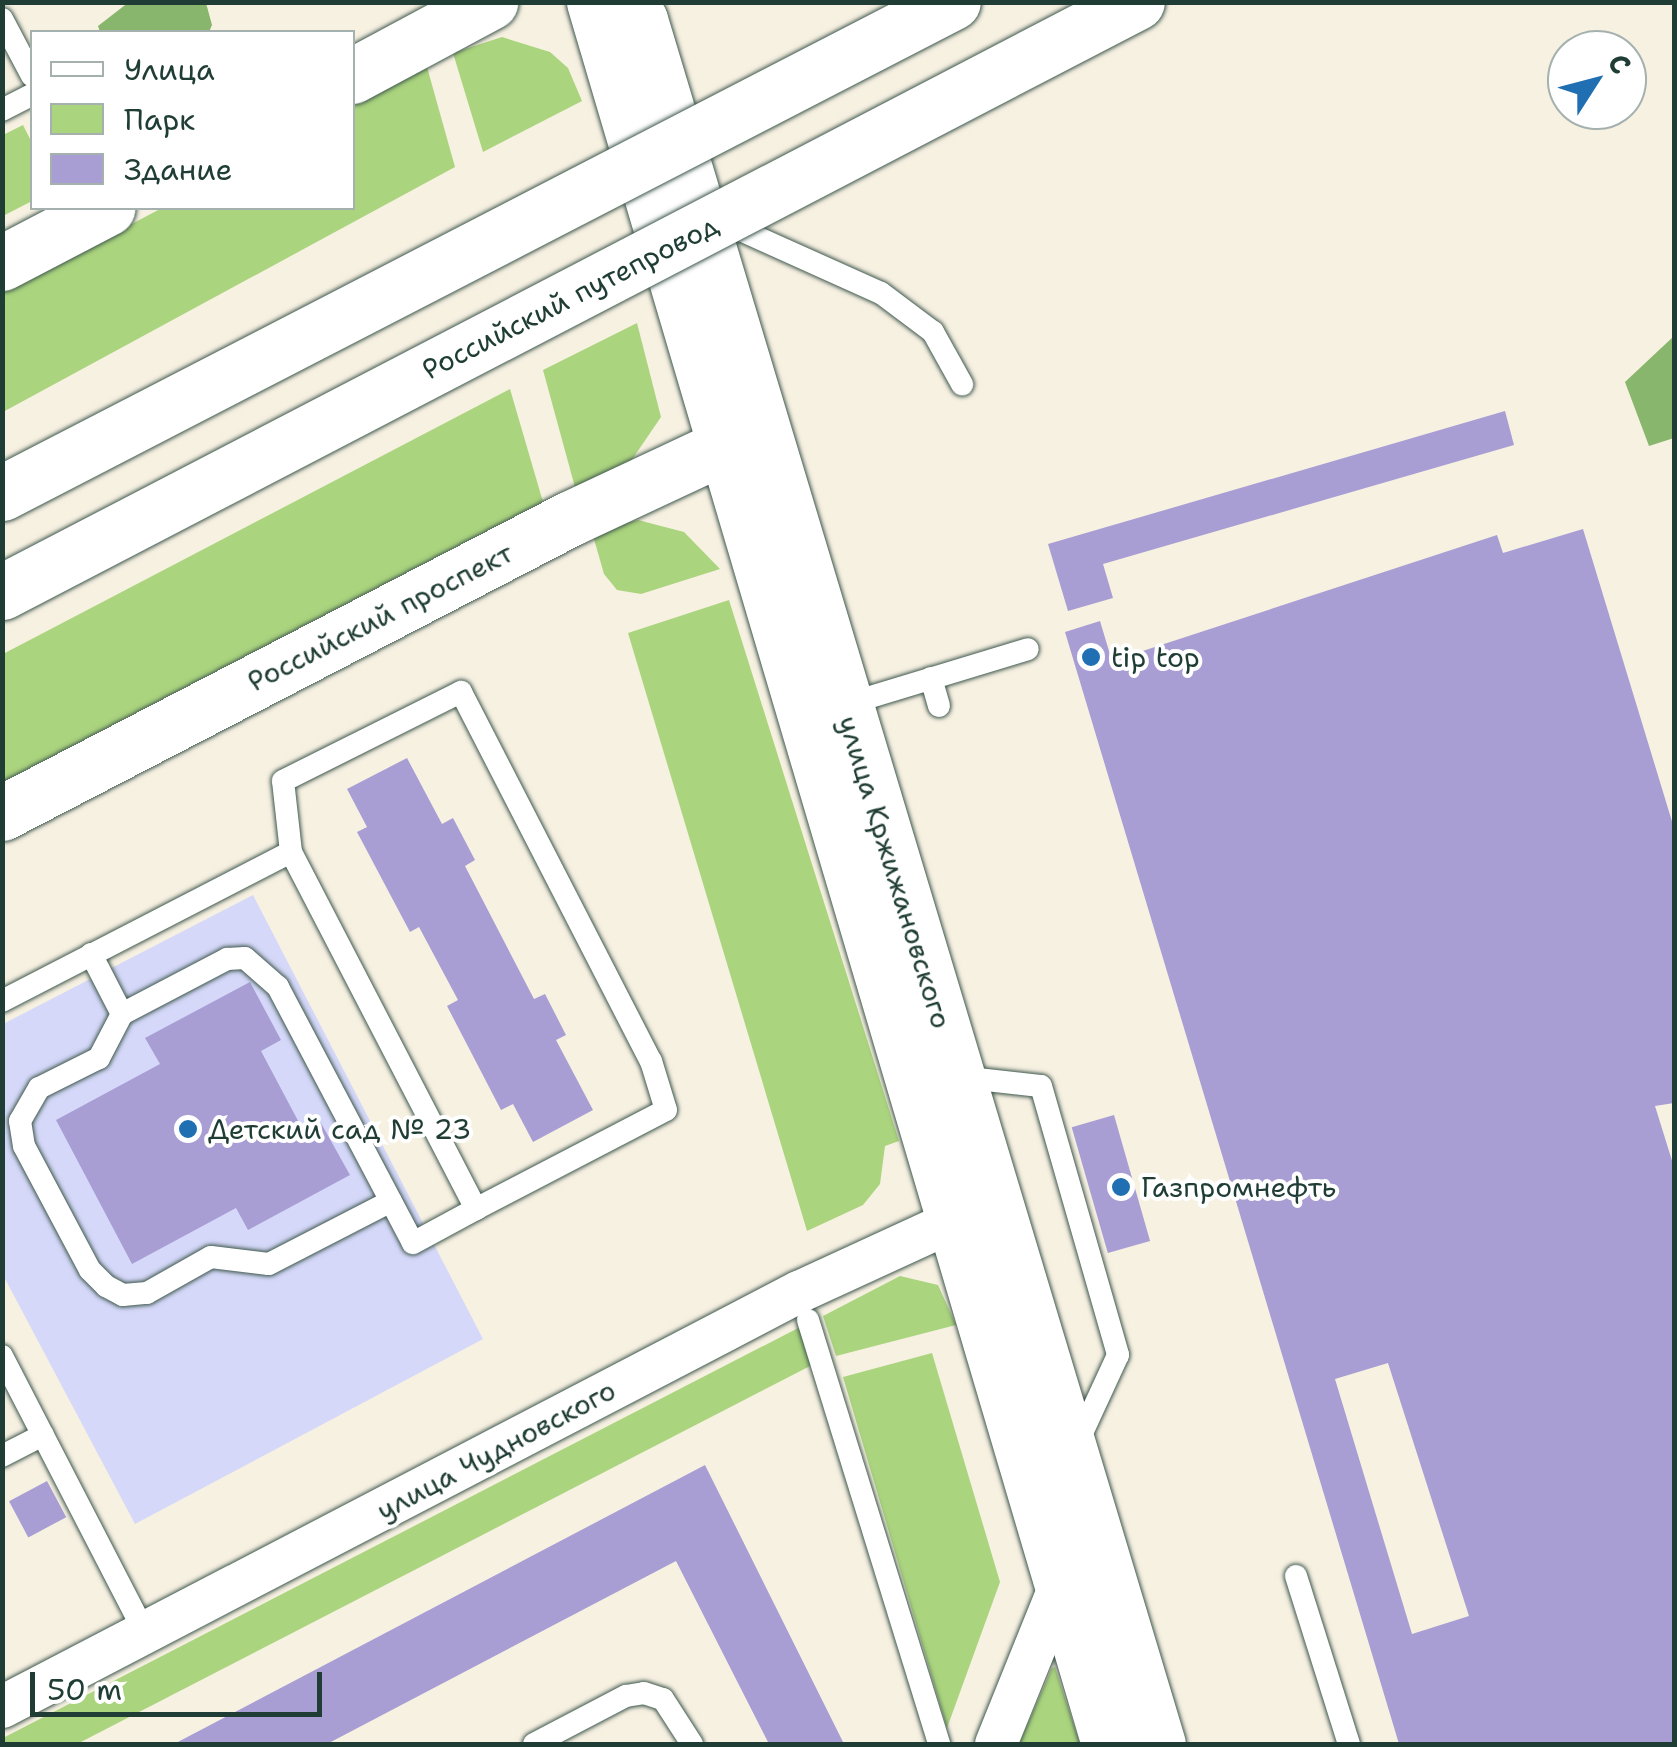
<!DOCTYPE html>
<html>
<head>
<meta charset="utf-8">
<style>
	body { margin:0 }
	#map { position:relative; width:1677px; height:1747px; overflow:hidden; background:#f7f1e2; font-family:"Shantell Sans",sans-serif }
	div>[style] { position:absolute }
	.built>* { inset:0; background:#d5d8f9 }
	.green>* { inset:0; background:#abd47e }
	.forest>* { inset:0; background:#88b66d }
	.building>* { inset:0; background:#a89ed4; transform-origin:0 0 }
	.roads { filter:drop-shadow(0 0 2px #3f584e) drop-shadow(0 0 2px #3f584e) }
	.service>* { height:22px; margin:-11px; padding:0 11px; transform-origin:11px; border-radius:11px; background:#fff }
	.minor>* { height:42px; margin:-21px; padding:0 21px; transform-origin:21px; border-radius:21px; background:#fff }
	.tertiary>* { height:55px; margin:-27.5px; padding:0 27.5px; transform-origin:27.5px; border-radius:27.5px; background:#fff }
	.bridges { filter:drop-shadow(0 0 2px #3f584e) drop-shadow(0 0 2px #3f584e) }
	.primary-bridge>* { height:55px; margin:-27.5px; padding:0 27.5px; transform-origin:27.5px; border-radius:27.5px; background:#fff }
	.dots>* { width:28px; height:28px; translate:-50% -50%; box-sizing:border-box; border:5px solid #fff; border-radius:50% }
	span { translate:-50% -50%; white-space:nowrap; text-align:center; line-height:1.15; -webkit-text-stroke:8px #fff; paint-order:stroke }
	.street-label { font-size:28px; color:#1f3d34 }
	.poi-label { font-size:28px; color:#1f3d34 }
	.left { translate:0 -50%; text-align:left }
	.frame { position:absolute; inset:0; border:5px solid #1f3d34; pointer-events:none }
	.legend { position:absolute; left:30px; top:30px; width:325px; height:180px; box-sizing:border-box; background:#fff; border:2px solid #a5b1ae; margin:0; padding:12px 18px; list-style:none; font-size:30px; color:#1f3d34 }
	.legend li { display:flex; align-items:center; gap:20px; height:50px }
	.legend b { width:50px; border:2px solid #a5b1ae }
	.north { position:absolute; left:1547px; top:30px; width:100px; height:100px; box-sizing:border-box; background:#fff; border:2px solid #a5b1ae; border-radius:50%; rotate:54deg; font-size:28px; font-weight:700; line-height:40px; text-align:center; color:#1f3d34 }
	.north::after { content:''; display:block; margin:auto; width:35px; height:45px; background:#1f6fb2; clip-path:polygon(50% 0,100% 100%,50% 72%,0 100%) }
	.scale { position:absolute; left:30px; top:1672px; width:292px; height:45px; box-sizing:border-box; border:5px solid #1f3d34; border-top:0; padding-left:12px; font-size:30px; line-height:35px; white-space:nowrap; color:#1f3d34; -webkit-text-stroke:8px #fff; paint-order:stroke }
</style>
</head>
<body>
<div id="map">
	<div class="built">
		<div style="clip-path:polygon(253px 895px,483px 1339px,135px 1524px,3px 1275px,3px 1024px)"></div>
	</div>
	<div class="green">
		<div style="clip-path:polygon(502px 37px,550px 52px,568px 68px,582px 101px,483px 152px,453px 53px)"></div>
		<div style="clip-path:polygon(427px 67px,455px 167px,3px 412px,3px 292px,162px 208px,352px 208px,353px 106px)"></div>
		<div style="clip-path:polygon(23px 125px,32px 143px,32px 201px,3px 216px,3px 135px)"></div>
		<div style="clip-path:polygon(637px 323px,661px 417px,629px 464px,576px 491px,543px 370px)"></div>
		<div style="clip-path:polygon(510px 389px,543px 502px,3px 782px,3px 654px)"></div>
		<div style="clip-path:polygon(638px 520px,684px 532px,720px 569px,641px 594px,617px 590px,604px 574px,592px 532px)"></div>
		<div style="clip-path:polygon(729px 600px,899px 1141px,885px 1146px,880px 1184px,863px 1205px,807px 1231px,628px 633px)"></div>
		<div style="clip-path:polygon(900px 1276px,938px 1285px,956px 1325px,836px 1356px,823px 1316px)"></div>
		<div style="clip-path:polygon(802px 1326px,814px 1364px,77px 1744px,3px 1744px,3px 1738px)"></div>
		<div style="clip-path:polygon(932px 1353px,1000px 1582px,947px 1728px,843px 1377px)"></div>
		<div style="clip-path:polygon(1055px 1667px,1080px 1744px,1019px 1744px,1052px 1668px)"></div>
	</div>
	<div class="forest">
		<div style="clip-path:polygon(129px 2px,206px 3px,212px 25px,209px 32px,100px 32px,98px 26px)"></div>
		<div style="clip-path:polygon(1674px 336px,1674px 438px,1649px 446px,1625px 382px)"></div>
	</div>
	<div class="building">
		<div style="clip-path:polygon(1505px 411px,1514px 445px,1103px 564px,1113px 598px,1068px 611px,1048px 544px)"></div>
		<div style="clip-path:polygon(evenodd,1583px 529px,1674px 828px,1674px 1103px,1655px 1106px,1674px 1167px,1674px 1744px,1399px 1744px,1065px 632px,1100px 621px,1112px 661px,1497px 535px,1503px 553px,1583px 529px,1388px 1363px,1469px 1616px,1412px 1634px,1335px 1379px,1388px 1363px)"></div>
		<div style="clip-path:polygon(407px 758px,442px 824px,453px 818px,475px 860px,465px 866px,534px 999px,545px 994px,566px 1035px,556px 1040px,593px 1110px,533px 1142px,513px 1104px,501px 1110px,447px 1006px,458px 1000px,419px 927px,410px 932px,357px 832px,367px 827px,347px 789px)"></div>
		<div style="clip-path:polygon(250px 982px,281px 1040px,261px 1051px,304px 1132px,321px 1123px,350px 1175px,248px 1230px,236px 1208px,132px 1264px,56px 1120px,160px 1064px,145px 1038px)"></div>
		<div style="left:1114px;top:1115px;width:131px;height:44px;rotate:74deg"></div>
		<div style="clip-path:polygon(705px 1465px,844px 1744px,769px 1744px,676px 1561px,327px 1744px,174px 1744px)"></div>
		<div style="left:47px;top:1481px;width:41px;height:43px;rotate:62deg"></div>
	</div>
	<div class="roads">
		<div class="service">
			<div style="left:2px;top:19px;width:64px;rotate:62.2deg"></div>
			<div style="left:2px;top:110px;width:34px;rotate:-27deg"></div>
			<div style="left:725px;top:223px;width:171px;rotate:24.2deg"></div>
			<div style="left:881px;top:293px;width:65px;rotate:36.9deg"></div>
			<div style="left:933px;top:332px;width:60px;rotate:60.9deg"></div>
			<div style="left:931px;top:678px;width:29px;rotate:74deg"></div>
			<div style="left:461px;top:692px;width:415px;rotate:62.8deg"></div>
			<div style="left:651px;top:1061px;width:51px;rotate:73deg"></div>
			<div style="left:666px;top:1110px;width:214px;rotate:152.5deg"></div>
			<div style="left:476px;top:1209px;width:402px;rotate:-117.4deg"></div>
			<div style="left:291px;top:852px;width:71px;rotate:-96.4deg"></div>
			<div style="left:283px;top:781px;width:199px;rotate:-26.6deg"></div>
			<div style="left:844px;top:705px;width:192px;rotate:-16.9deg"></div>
			<div style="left:91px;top:954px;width:68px;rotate:62.7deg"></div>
			<div style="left:122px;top:1014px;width:50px;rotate:117.6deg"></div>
			<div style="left:99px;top:1058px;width:67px;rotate:153.4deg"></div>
			<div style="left:39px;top:1088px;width:38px;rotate:120deg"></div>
			<div style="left:20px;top:1121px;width:25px;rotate:81deg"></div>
			<div style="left:24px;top:1146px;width:140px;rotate:62deg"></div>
			<div style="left:90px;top:1270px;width:23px;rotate:45deg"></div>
			<div style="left:106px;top:1286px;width:19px;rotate:28deg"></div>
			<div style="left:123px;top:1295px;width:24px;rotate:-5deg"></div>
			<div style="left:147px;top:1293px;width:73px;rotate:-29.4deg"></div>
			<div style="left:211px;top:1257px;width:58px;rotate:6.9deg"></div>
			<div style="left:269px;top:1264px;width:137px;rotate:-27.3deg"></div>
			<div style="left:2px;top:1001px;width:325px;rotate:-27.3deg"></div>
			<div style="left:122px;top:1014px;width:119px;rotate:-27.6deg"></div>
			<div style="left:227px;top:959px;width:18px;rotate:-3deg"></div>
			<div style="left:245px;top:958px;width:44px;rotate:41.3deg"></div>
			<div style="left:278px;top:987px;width:289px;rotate:62.2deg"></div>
			<div style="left:413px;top:1243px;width:72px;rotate:-28.4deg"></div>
			<div style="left:959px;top:1077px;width:82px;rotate:6.3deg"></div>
			<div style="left:1041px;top:1086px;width:280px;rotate:74deg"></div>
			<div style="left:1118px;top:1355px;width:100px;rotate:114.8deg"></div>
			<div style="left:808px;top:1320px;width:444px;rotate:72.8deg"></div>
			<div style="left:2px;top:1356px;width:312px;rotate:62.7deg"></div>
			<div style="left:2px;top:1456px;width:46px;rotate:-27.1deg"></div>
			<div style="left:1296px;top:1576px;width:176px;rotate:72.5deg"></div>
			<div style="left:534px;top:1744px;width:104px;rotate:-27.6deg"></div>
			<div style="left:626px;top:1696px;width:18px;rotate:-9deg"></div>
			<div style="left:644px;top:1693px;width:20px;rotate:18deg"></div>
			<div style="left:663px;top:1699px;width:54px;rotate:57.2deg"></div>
		</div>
		<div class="minor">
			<div style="left:2px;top:1707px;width:899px;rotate:-27.51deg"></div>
			<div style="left:799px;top:1292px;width:201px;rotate:-24.7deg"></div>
			<div style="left:996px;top:1744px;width:174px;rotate:-68deg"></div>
		</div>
		<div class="tertiary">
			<div style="left:594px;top:2px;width:1817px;rotate:73.53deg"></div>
			<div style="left:627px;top:2px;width:22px;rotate:54deg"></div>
			<div style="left:640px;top:20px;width:1800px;rotate:73.28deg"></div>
			<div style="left:352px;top:76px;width:157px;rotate:-28.2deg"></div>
			<div style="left:2px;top:263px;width:119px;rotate:-27.6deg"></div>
			<div style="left:2px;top:813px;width:639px;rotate:-27.41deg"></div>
			<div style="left:569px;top:519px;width:203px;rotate:-25.1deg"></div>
		</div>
	</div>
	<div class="bridges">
		<div class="primary-bridge">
			<div style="left:2px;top:493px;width:1070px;rotate:-27.31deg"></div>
			<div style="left:2px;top:592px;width:1279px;rotate:-27.47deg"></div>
		</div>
	</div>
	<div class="dots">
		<div style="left:1091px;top:657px;background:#1f6fb2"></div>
		<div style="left:188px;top:1129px;background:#1f6fb2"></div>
		<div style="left:1121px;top:1187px;background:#1f6fb2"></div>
	</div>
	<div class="street-label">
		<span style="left:570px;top:297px;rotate:-27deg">Российский путепровод</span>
		<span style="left:380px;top:617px;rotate:-27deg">Российский проспект</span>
		<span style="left:895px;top:872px;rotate:73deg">улица Кржижановского</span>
		<span style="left:496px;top:1450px;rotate:-28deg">улица Чудновского</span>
	</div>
	<div class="poi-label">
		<span class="left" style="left:1111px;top:657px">tip top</span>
		<span class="left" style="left:208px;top:1129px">Детский сад № 23</span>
		<span class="left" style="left:1141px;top:1187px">Газпромнефть</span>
	</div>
	<div class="frame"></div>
	<ul class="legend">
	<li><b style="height:12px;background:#fff"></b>Улица</li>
	<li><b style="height:28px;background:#abd47e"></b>Парк</li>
	<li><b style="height:28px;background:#a89ed4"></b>Здание</li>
	</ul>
	<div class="north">С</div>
	<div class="scale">50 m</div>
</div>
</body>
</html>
